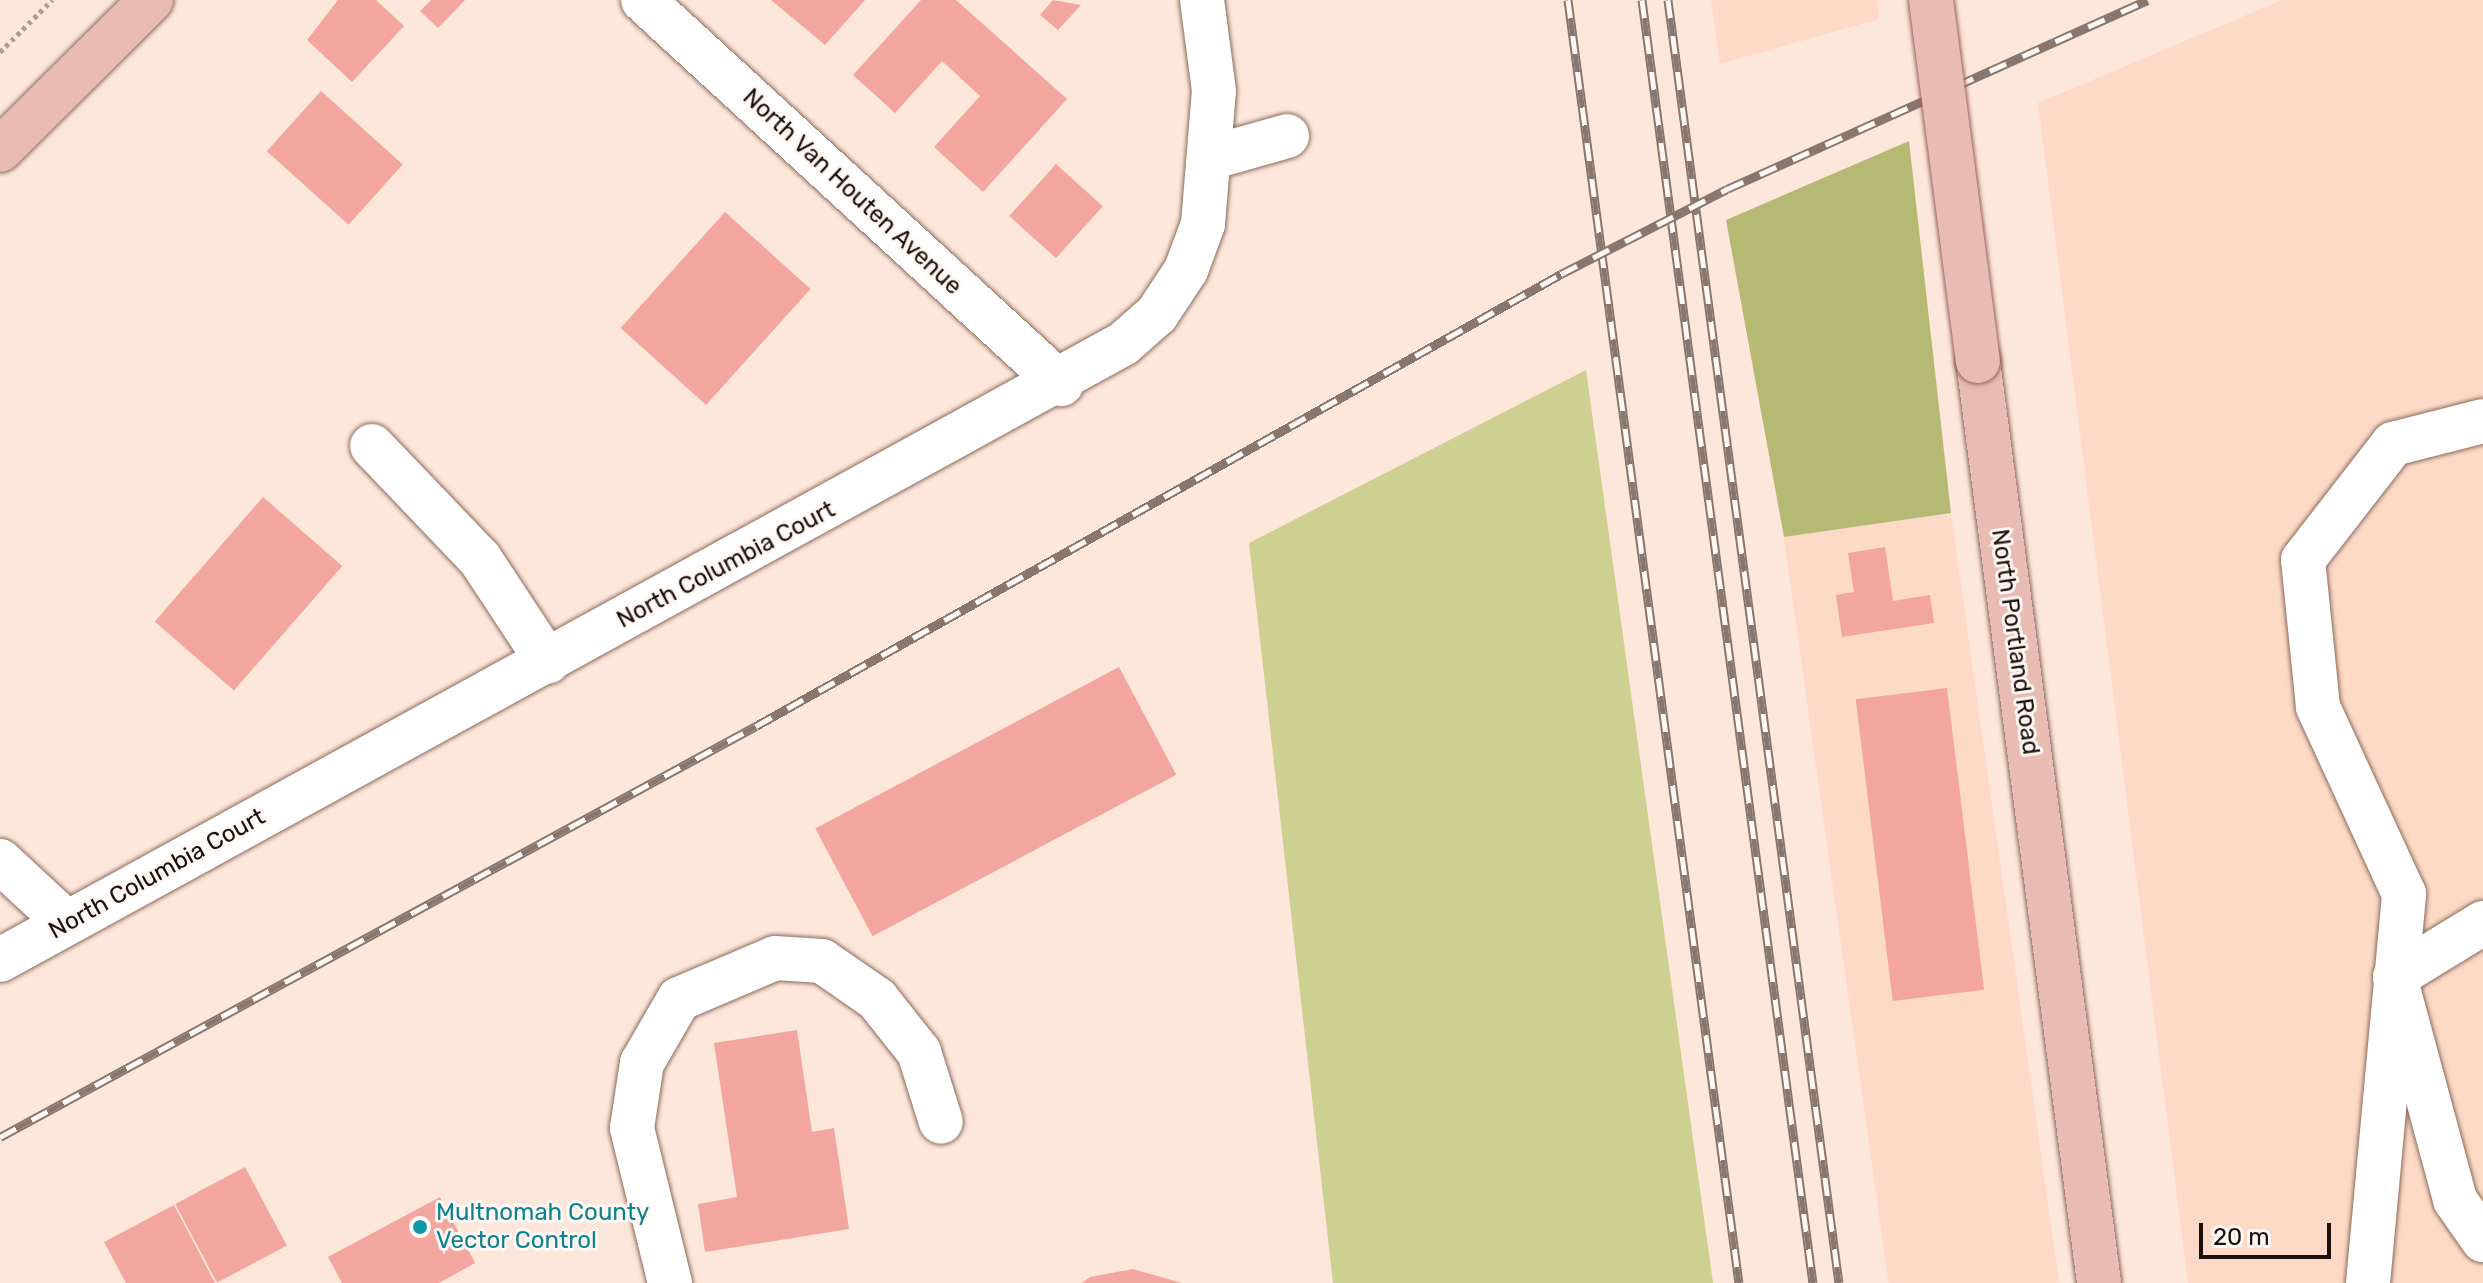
<!DOCTYPE html>
<html>
<head>
<meta charset="utf-8">
<style>
	body { margin:0 }
	#map { position:relative; width:2483px; height:1283px; overflow:hidden; background:#fde7db; font-family:Rubik,sans-serif }
	div>[style] { position:absolute }
	.built>* { inset:0; background:#fddac7; transform-origin:0 0 }
	.green>* { inset:0; background:#cdd091 }
	.forest>* { inset:0; background:#b6b974 }
	.building>* { inset:0; background:#f2a69f; transform-origin:0 0 }
	.path>* { height:5px; margin-top:-2.5px; transform-origin:0; background:repeating-linear-gradient(90deg,#b09d94 0 4px,transparent 0 8px) }
	.roads { filter:drop-shadow(0 0 2px #8b6b5a) drop-shadow(0 0 2px #8b6b5a) }
	.minor>* { height:44px; margin:-22px; padding:0 22px; transform-origin:22px; border-radius:22px; background:#fff }
	.major>* { height:44px; margin:-22px; padding:0 22px; transform-origin:22px; border-radius:22px; background:#e8bcb3 }
	.rail>* { height:9px; margin-top:-4.5px; transform-origin:0; background:repeating-linear-gradient(90deg,#fff7f3 0 18px,#88776e 0 36px); box-sizing:border-box; border-block:2px solid #88776e }
	.bridges { filter:drop-shadow(0 0 2px #966357) drop-shadow(0 0 2px #966357) }
	.major-bridge>* { height:44px; margin:-22px; padding:0 22px; transform-origin:22px; border-radius:22px; background:#e8bcb3 }
	.dots>* { width:22px; height:22px; translate:-50% -50%; box-sizing:border-box; border:4px solid #fff7f3; border-radius:50% }
	span { translate:-50% -50%; white-space:nowrap; text-align:center; line-height:1.15; -webkit-text-stroke:6px #fff7f3; paint-order:stroke }
	.street-label { font-size:24px; color:#1c100a }
	.culture-label { font-size:24px; color:#0d838f }
	.left { translate:0 -50%; text-align:left }
	.scale { position:absolute; left:2199px; top:1223px; width:132px; height:36px; box-sizing:border-box; border:4px solid #1c100a; border-top:0; padding-left:10px; font-size:24px; line-height:28px; white-space:nowrap; color:#1c100a; -webkit-text-stroke:6px #fff7f3; paint-order:stroke }
</style>
</head>
<body>
<div id="map">
	<div class="built">
		<div style="clip-path:polygon(1711px 0,1878px 0,1879px 19px,1720px 64px)"></div>
		<div style="clip-path:polygon(2282px 0,2483px 0,2483px 1283px,2188px 1283px,2038px 103px)"></div>
		<div style="left:1951px;top:513px;width:777px;height:169px;rotate:82deg"></div>
	</div>
	<div class="green">
		<div style="clip-path:polygon(1586px 370px,1713px 1283px,1333px 1283px,1249px 543px)"></div>
	</div>
	<div class="forest">
		<div style="clip-path:polygon(1909px 141px,1951px 513px,1784px 537px,1726px 220px)"></div>
	</div>
	<div class="building">
		<div style="clip-path:polygon(338px 0,376px 0,404px 26px,352px 82px,307px 40px)"></div>
		<div style="clip-path:polygon(431px 0,465px 0,438px 28px,420px 11px)"></div>
		<div style="clip-path:polygon(771px 0,865px 0,825px 45px)"></div>
		<div style="clip-path:polygon(921px 0,956px 0,1067px 99px,983px 192px,934px 147px,980px 96px,942px 61px,895px 113px,853px 75px)"></div>
		<div style="clip-path:polygon(1053px 0,1081px 5px,1058px 30px,1040px 15px)"></div>
		<div style="left:321px;top:91px;width:110px;height:81px;rotate:42deg"></div>
		<div style="left:1056px;top:164px;width:63px;height:70px;rotate:42deg"></div>
		<div style="left:725px;top:212px;width:115px;height:156px;rotate:42deg"></div>
		<div style="left:263px;top:497px;width:105px;height:165px;rotate:41deg"></div>
		<div style="clip-path:polygon(1885px 547px,1893px 601px,1930px 595px,1934px 623px,1842px 637px,1836px 595px,1854px 592px,1848px 553px)"></div>
		<div style="left:1119px;top:667px;width:122px;height:344px;rotate:62deg"></div>
		<div style="left:1947px;top:688px;width:304px;height:92px;rotate:83deg"></div>
		<div style="clip-path:polygon(797px 1030px,812px 1132px,834px 1128px,849px 1229px,705px 1252px,698px 1204px,737px 1197px,714px 1043px)"></div>
		<div style="left:245px;top:1167px;width:89px;height:79px;rotate:62deg"></div>
		<div style="clip-path:polygon(440px 1197px,475px 1263px,439px 1283px,342px 1283px,328px 1257px)"></div>
		<div style="clip-path:polygon(174px 1205px,215px 1283px,126px 1283px,104px 1242px)"></div>
		<div style="clip-path:polygon(1133px 1269px,1182px 1283px,1082px 1283px,1090px 1277px)"></div>
	</div>
	<div class="path">
		<div style="left:0;top:52px;width:74px;rotate:-45deg"></div>
	</div>
	<div class="roads">
		<div class="minor">
			<div style="left:643px;top:0;width:568px;rotate:42.57deg"></div>
			<div style="left:1213px;top:157px;width:77px;rotate:-15.8deg"></div>
			<div style="left:372px;top:446px;width:156px;rotate:46.3deg"></div>
			<div style="left:480px;top:559px;width:123px;rotate:56.6deg"></div>
			<div style="left:0;top:861px;width:91px;rotate:42.8deg"></div>
			<div style="left:2483px;top:923px;width:103px;rotate:148.5deg"></div>
			<div style="left:2395px;top:977px;width:231px;rotate:74.9deg"></div>
			<div style="left:2455px;top:1200px;width:49px;rotate:55deg"></div>
			<div style="left:0;top:960px;width:1281px;rotate:-28.75deg"></div>
			<div style="left:1123px;top:344px;width:45px;rotate:-41.4deg"></div>
			<div style="left:1157px;top:314px;width:53px;rotate:-56.6deg"></div>
			<div style="left:1186px;top:270px;width:49px;rotate:-69.7deg"></div>
			<div style="left:1203px;top:224px;width:133px;rotate:-85.3deg"></div>
			<div style="left:1214px;top:91px;width:92px;rotate:-97.5deg"></div>
			<div style="left:670px;top:1283px;width:160px;rotate:-103.8deg"></div>
			<div style="left:632px;top:1128px;width:66px;rotate:-81.3deg"></div>
			<div style="left:642px;top:1063px;width:74px;rotate:-60deg"></div>
			<div style="left:679px;top:999px;width:104px;rotate:-23.1deg"></div>
			<div style="left:775px;top:958px;width:47px;rotate:3.7deg"></div>
			<div style="left:822px;top:961px;width:67px;rotate:34.6deg"></div>
			<div style="left:877px;top:999px;width:68px;rotate:51.6deg"></div>
			<div style="left:919px;top:1052px;width:73px;rotate:72.6deg"></div>
			<div style="left:2368px;top:1283px;width:391px;rotate:-84.7deg"></div>
			<div style="left:2404px;top:894px;width:206px;rotate:-114.7deg"></div>
			<div style="left:2318px;top:707px;width:148px;rotate:-95.8deg"></div>
			<div style="left:2303px;top:560px;width:147px;rotate:-52.2deg"></div>
			<div style="left:2393px;top:444px;width:93px;rotate:-14.3deg"></div>
		</div>
		<div class="major">
			<div style="left:0;top:150px;width:213px;rotate:-44.8deg"></div>
			<div style="left:1978px;top:361px;width:930px;rotate:82.52deg"></div>
		</div>
	</div>
	<div class="rail">
		<div style="left:1568px;top:0;width:1294px;rotate:82.41deg"></div>
		<div style="left:1642px;top:0;width:1294px;rotate:82.41deg"></div>
		<div style="left:1668px;top:0;width:1294px;rotate:82.41deg"></div>
		<div style="left:0;top:1137px;width:860px;rotate:-28.53deg"></div>
		<div style="left:756px;top:726px;width:923px;rotate:-29.31deg"></div>
		<div style="left:1561px;top:274px;width:186px;rotate:-27.1deg"></div>
		<div style="left:1727px;top:189px;width:461px;rotate:-24.2deg"></div>
	</div>
	<div class="bridges">
		<div class="major-bridge">
			<div style="left:1931px;top:0;width:364px;rotate:82.6deg"></div>
		</div>
	</div>
	<div class="dots">
		<div style="left:420px;top:1227px;background:#0f9aa8"></div>
	</div>
	<div class="street-label">
		<span style="left:852px;top:192px;rotate:43deg">North Van Houten Avenue</span>
		<span style="left:726px;top:565px;rotate:-28deg">North Columbia Court</span>
		<span style="left:2015px;top:642px;rotate:82deg">North Portland Road</span>
		<span style="left:157px;top:874px;rotate:-29deg">North Columbia Court</span>
	</div>
	<div class="culture-label">
		<span class="left" style="left:436px;top:1227px">Multnomah County<br>Vector Control</span>
	</div>
	<div class="scale">20 m</div>
</div>
</body>
</html>
